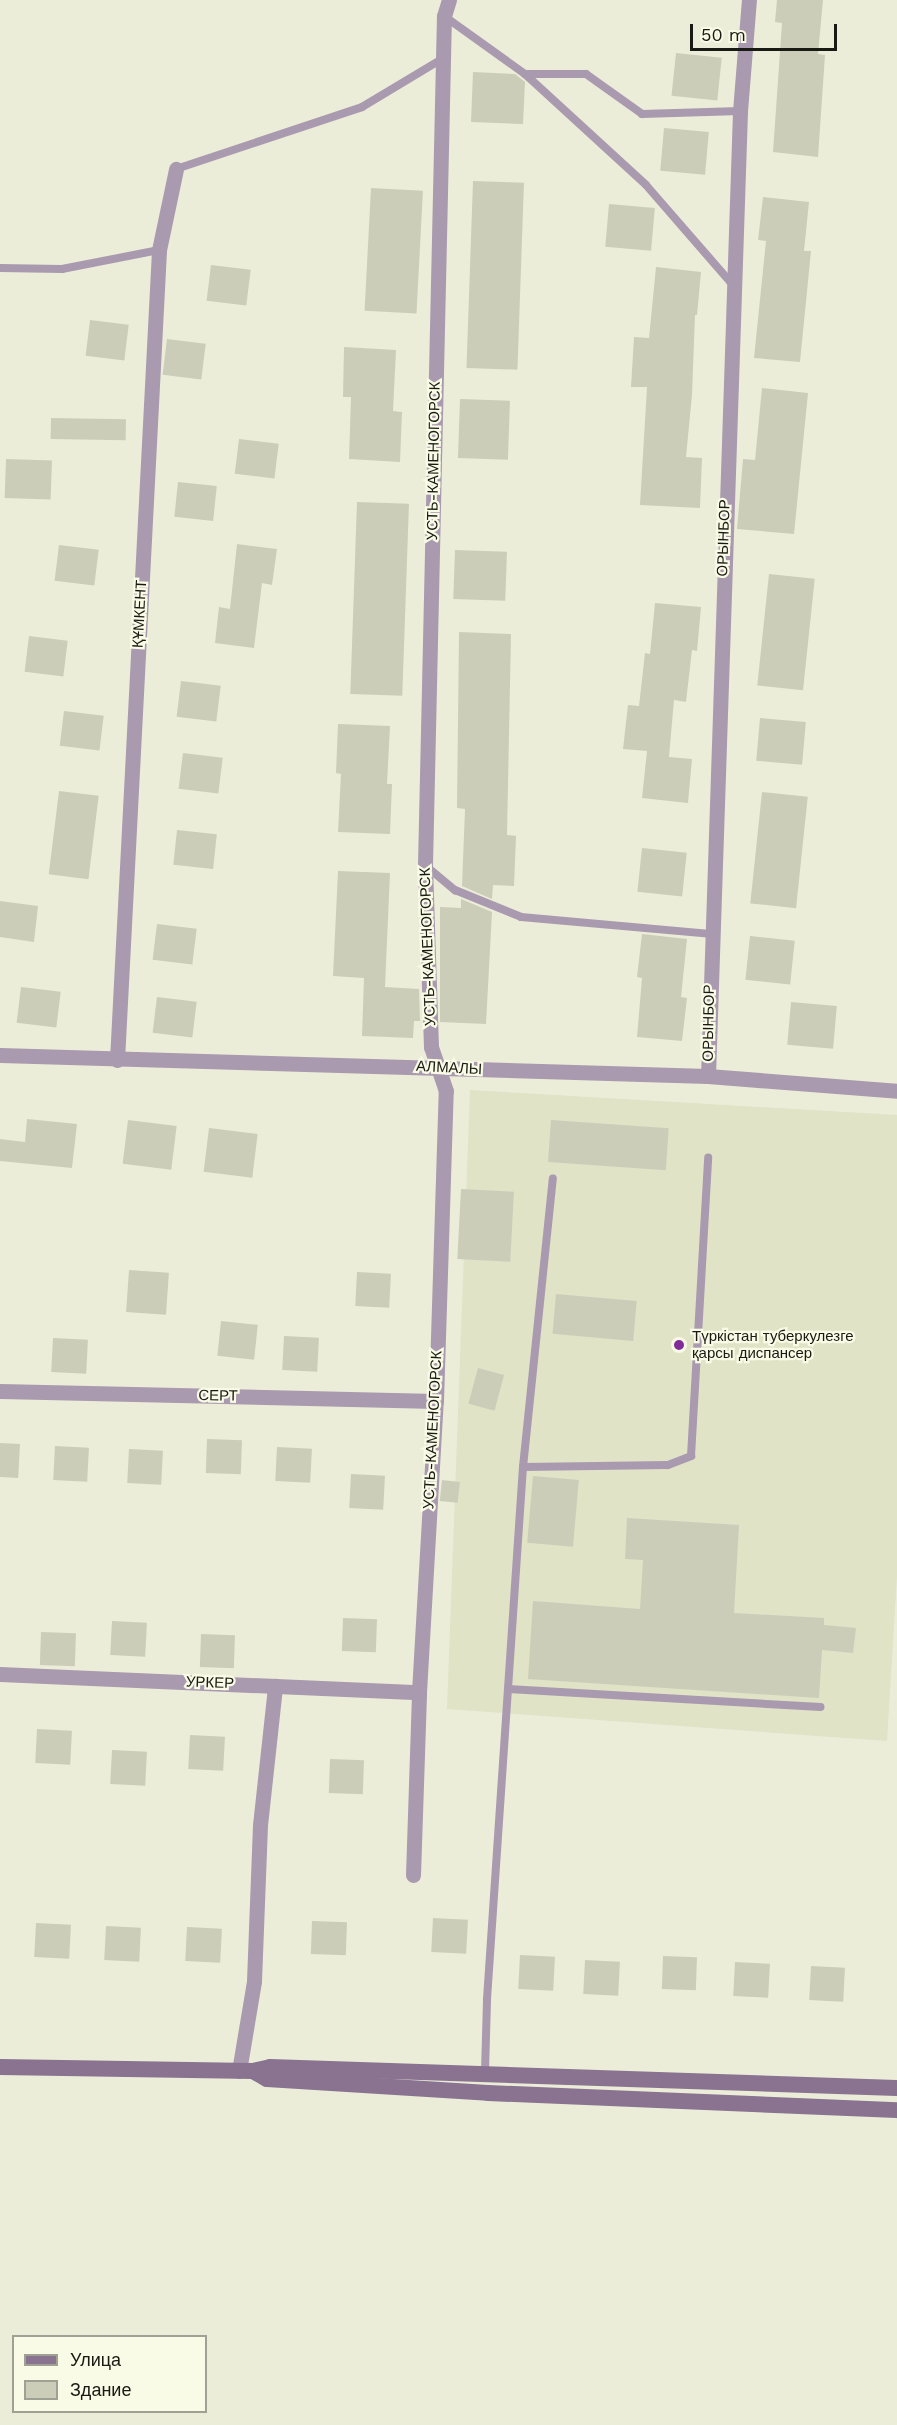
<!DOCTYPE html>
<html>
<head>
<meta charset="utf-8">
<style>
	body { margin:0 }
	#map { position:relative; width:897px; height:2425px; overflow:hidden; background:#ecedd8; font-family:"Work Sans",sans-serif }
	div>[style] { position:absolute }
	.built>* { inset:0; background:#e0e3c6 }
	.building>* { inset:0; background:#cccdb9; transform-origin:0 0 }
	.service>* { height:8px; margin:-4px; padding:0 4px; transform-origin:4px; border-radius:4px; background:#a99aaf }
	.minor>* { height:15px; margin:-7.5px; padding:0 7.5px; transform-origin:7.5px; border-radius:7.5px; background:#a99aaf }
	.secondary>* { height:16px; margin:-8px; padding:0 8px; transform-origin:8px; border-radius:8px; background:#897391 }
	.dots>* { width:16px; height:16px; translate:-50% -50%; box-sizing:border-box; border:3px solid #f9fbe6; border-radius:50% }
	span { translate:-50% -50%; white-space:nowrap; text-align:center; line-height:1.15; -webkit-text-stroke:4.5px #f9fbe6; paint-order:stroke }
	.street-label { font-size:15px; color:#191a13 }
	.poi-label { font-size:15px; color:#191a13 }
	.left { translate:0 -50%; text-align:left }
	.legend { position:absolute; left:12px; top:2335px; width:195px; height:78px; box-sizing:border-box; background:#f9fbe6; border:2px solid #9fa192; margin:0; padding:8px 10px; list-style:none; font-size:18px; color:#191a13 }
	.legend li { display:flex; align-items:center; gap:12px; height:30px }
	.legend b { width:30px; border:2px solid #9fa192 }
	.scale { position:absolute; left:690px; top:24px; width:147px; height:27px; box-sizing:border-box; border:3px solid #191a13; border-top:0; padding-left:8px; font-size:18px; line-height:21px; white-space:nowrap; color:#191a13; -webkit-text-stroke:4px #f9fbe6; paint-order:stroke }
</style>
</head>
<body>
<div id="map">
	<div class="built">
		<div style="clip-path:polygon(470px 1090px,897px 1115px,897px 1576px,887px 1741px,447px 1709px)"></div>
	</div>
	<div class="building">
		<div style="clip-path:polygon(777px 0,823px 0,818px 54px,825px 55px,818px 157px,773px 152px,782px 23px,775px 22px)"></div>
		<div style="left:676px;top:53px;width:46px;height:43px;rotate:6deg"></div>
		<div style="clip-path:polygon(473px 72px,515px 74px,525px 82px,523px 124px,471px 122px)"></div>
		<div style="left:664px;top:128px;width:45px;height:43px;rotate:5deg"></div>
		<div style="left:473px;top:181px;width:51px;height:187px;rotate:2deg"></div>
		<div style="left:371px;top:188px;width:52px;height:123px;rotate:3deg"></div>
		<div style="clip-path:polygon(763px 197px,809px 202px,804px 251px,811px 251px,800px 362px,754px 358px,766px 241px,758px 240px)"></div>
		<div style="left:609px;top:204px;width:46px;height:43px;rotate:5deg"></div>
		<div style="left:211px;top:265px;width:40px;height:36px;rotate:7deg"></div>
		<div style="clip-path:polygon(656px 267px,701px 272px,697px 315px,695px 315px,692px 395px,686px 457px,702px 458px,700px 508px,640px 505px,647px 387px,631px 387px,634px 337px,649px 338px)"></div>
		<div style="left:90px;top:320px;width:39px;height:36px;rotate:7deg"></div>
		<div style="left:167px;top:339px;width:39px;height:36px;rotate:7deg"></div>
		<div style="clip-path:polygon(344px 347px,396px 350px,393px 411px,402px 412px,400px 462px,349px 459px,351px 397px,343px 397px)"></div>
		<div style="clip-path:polygon(762px 388px,808px 393px,794px 534px,737px 529px,743px 459px,755px 460px)"></div>
		<div style="left:460px;top:399px;width:50px;height:59px;rotate:2deg"></div>
		<div style="left:51px;top:418px;width:75px;height:21px;rotate:1deg"></div>
		<div style="left:239px;top:439px;width:40px;height:35px;rotate:7deg"></div>
		<div style="left:6px;top:459px;width:46px;height:39px;rotate:2deg"></div>
		<div style="left:178px;top:482px;width:39px;height:35px;rotate:6deg"></div>
		<div style="left:357px;top:502px;width:52px;height:192px;rotate:2deg"></div>
		<div style="clip-path:polygon(237px 544px,277px 549px,272px 585px,262px 583px,254px 648px,215px 643px,219px 607px,230px 609px)"></div>
		<div style="left:59px;top:545px;width:40px;height:36px;rotate:7deg"></div>
		<div style="left:455px;top:550px;width:52px;height:49px;rotate:2deg"></div>
		<div style="left:769px;top:574px;width:46px;height:112px;rotate:6deg"></div>
		<div style="clip-path:polygon(655px 603px,701px 607px,697px 651px,692px 650px,686px 702px,674px 700px,669px 757px,692px 759px,688px 803px,642px 798px,647px 751px,623px 749px,628px 705px,639px 706px,645px 653px,650px 654px)"></div>
		<div style="clip-path:polygon(459px 632px,511px 634px,507px 835px,516px 836px,514px 886px,493px 885px,492px 899px,462px 886px,465px 809px,457px 808px)"></div>
		<div style="left:29px;top:636px;width:39px;height:36px;rotate:7deg"></div>
		<div style="left:181px;top:681px;width:40px;height:36px;rotate:7deg"></div>
		<div style="left:64px;top:711px;width:40px;height:35px;rotate:7deg"></div>
		<div style="left:760px;top:718px;width:46px;height:43px;rotate:5deg"></div>
		<div style="clip-path:polygon(338px 724px,390px 726px,387px 784px,392px 784px,390px 834px,338px 832px,341px 774px,336px 773px)"></div>
		<div style="left:183px;top:753px;width:40px;height:36px;rotate:7deg"></div>
		<div style="left:59px;top:791px;width:40px;height:84px;rotate:7deg"></div>
		<div style="left:762px;top:792px;width:46px;height:112px;rotate:6deg"></div>
		<div style="left:177px;top:830px;width:40px;height:35px;rotate:6deg"></div>
		<div style="left:642px;top:848px;width:45px;height:44px;rotate:6deg"></div>
		<div style="clip-path:polygon(338px 871px,390px 873px,385px 987px,419px 989px,420px 1021px,414px 1021px,413px 1038px,362px 1036px,364px 978px,333px 976px)"></div>
		<div style="clip-path:polygon(461px 899px,492px 912px,486px 1024px,440px 1022px,440px 907px,461px 908px)"></div>
		<div style="clip-path:polygon(0 901px,38px 906px,34px 942px,0 937px)"></div>
		<div style="left:157px;top:924px;width:40px;height:36px;rotate:7deg"></div>
		<div style="clip-path:polygon(642px 934px,687px 939px,681px 997px,687px 998px,682px 1041px,637px 1037px,642px 978px,637px 977px)"></div>
		<div style="left:750px;top:936px;width:45px;height:44px;rotate:6deg"></div>
		<div style="left:21px;top:987px;width:40px;height:36px;rotate:7deg"></div>
		<div style="left:157px;top:997px;width:40px;height:36px;rotate:7deg"></div>
		<div style="left:791px;top:1002px;width:46px;height:43px;rotate:5deg"></div>
		<div style="clip-path:polygon(27px 1119px,77px 1124px,72px 1168px,0 1161px,0 1139px,25px 1142px)"></div>
		<div style="left:128px;top:1120px;width:49px;height:44px;rotate:7deg"></div>
		<div style="left:551px;top:1120px;width:118px;height:42px;rotate:4deg"></div>
		<div style="left:209px;top:1128px;width:49px;height:44px;rotate:7deg"></div>
		<div style="left:461px;top:1189px;width:53px;height:70px;rotate:3deg"></div>
		<div style="left:129px;top:1270px;width:40px;height:42px;rotate:4deg"></div>
		<div style="left:357px;top:1272px;width:34px;height:34px;rotate:3deg"></div>
		<div style="left:556px;top:1294px;width:81px;height:40px;rotate:5deg"></div>
		<div style="left:221px;top:1321px;width:37px;height:35px;rotate:6deg"></div>
		<div style="left:284px;top:1336px;width:35px;height:34px;rotate:3deg"></div>
		<div style="left:53px;top:1338px;width:35px;height:34px;rotate:3deg"></div>
		<div style="left:478px;top:1368px;width:27px;height:37px;rotate:15deg"></div>
		<div style="left:207px;top:1439px;width:35px;height:34px;rotate:2deg"></div>
		<div style="left:0;top:1443px;width:20px;height:34px;rotate:3deg"></div>
		<div style="left:55px;top:1446px;width:34px;height:34px;rotate:3deg"></div>
		<div style="left:277px;top:1447px;width:35px;height:34px;rotate:3deg"></div>
		<div style="left:129px;top:1449px;width:34px;height:34px;rotate:3deg"></div>
		<div style="left:351px;top:1474px;width:34px;height:34px;rotate:3deg"></div>
		<div style="left:533px;top:1476px;width:46px;height:67px;rotate:5deg"></div>
		<div style="left:442px;top:1480px;width:18px;height:21px;rotate:6deg"></div>
		<div style="clip-path:polygon(627px 1518px,739px 1525px,734px 1613px,824px 1618px,824px 1625px,856px 1628px,853px 1653px,822px 1650px,819px 1698px,528px 1679px,533px 1601px,640px 1609px,643px 1560px,625px 1559px)"></div>
		<div style="left:343px;top:1618px;width:34px;height:33px;rotate:2deg"></div>
		<div style="left:112px;top:1621px;width:35px;height:34px;rotate:3deg"></div>
		<div style="left:41px;top:1632px;width:35px;height:33px;rotate:2deg"></div>
		<div style="left:201px;top:1634px;width:34px;height:33px;rotate:2deg"></div>
		<div style="left:37px;top:1729px;width:35px;height:34px;rotate:3deg"></div>
		<div style="left:190px;top:1735px;width:35px;height:34px;rotate:3deg"></div>
		<div style="left:112px;top:1750px;width:35px;height:34px;rotate:3deg"></div>
		<div style="left:330px;top:1759px;width:34px;height:34px;rotate:2deg"></div>
		<div style="left:433px;top:1918px;width:35px;height:34px;rotate:3deg"></div>
		<div style="left:312px;top:1921px;width:35px;height:33px;rotate:2deg"></div>
		<div style="left:36px;top:1923px;width:35px;height:34px;rotate:3deg"></div>
		<div style="left:106px;top:1926px;width:35px;height:34px;rotate:3deg"></div>
		<div style="left:187px;top:1927px;width:35px;height:34px;rotate:3deg"></div>
		<div style="left:520px;top:1955px;width:35px;height:34px;rotate:3deg"></div>
		<div style="left:663px;top:1956px;width:34px;height:33px;rotate:2deg"></div>
		<div style="left:585px;top:1960px;width:35px;height:34px;rotate:3deg"></div>
		<div style="left:735px;top:1962px;width:35px;height:34px;rotate:3deg"></div>
		<div style="left:811px;top:1966px;width:34px;height:34px;rotate:3deg"></div>
	</div>
	<div class="service">
		<div style="left:444px;top:16px;width:100px;rotate:35.6deg"></div>
		<div style="left:525px;top:74px;width:164px;rotate:42.5deg"></div>
		<div style="left:646px;top:185px;width:131px;rotate:49deg"></div>
		<div style="left:525px;top:74px;width:61px"></div>
		<div style="left:586px;top:74px;width:69px;rotate:35.5deg"></div>
		<div style="left:642px;top:114px;width:98px;rotate:-1.8deg"></div>
		<div style="left:176px;top:169px;width:196px;rotate:-18.4deg"></div>
		<div style="left:362px;top:107px;width:93px;rotate:-31deg"></div>
		<div style="left:0;top:268px;width:62px;rotate:0.9deg"></div>
		<div style="left:62px;top:269px;width:99px;rotate:-11.1deg"></div>
		<div style="left:426px;top:866px;width:38px;rotate:40deg"></div>
		<div style="left:455px;top:890px;width:71px;rotate:22.2deg"></div>
		<div style="left:521px;top:917px;width:190px;rotate:5.1deg"></div>
		<div style="left:523px;top:1467px;width:145px;rotate:-0.8deg"></div>
		<div style="left:668px;top:1465px;width:25px;rotate:-21deg"></div>
		<div style="left:691px;top:1456px;width:299px;rotate:-86.7deg"></div>
		<div style="left:508px;top:1689px;width:313px;rotate:3.3deg"></div>
		<div style="left:485px;top:2072px;width:73px;rotate:-88.4deg"></div>
		<div style="left:487px;top:1999px;width:533px;rotate:-86.13deg"></div>
		<div style="left:523px;top:1467px;width:290px;rotate:-84.1deg"></div>
	</div>
	<div class="minor">
		<div style="left:0;top:1055px;width:708px;rotate:1.7deg"></div>
		<div style="left:708px;top:1076px;width:190px;rotate:4.5deg"></div>
		<div style="left:117px;top:1060px;width:811px;rotate:-87.03deg"></div>
		<div style="left:159px;top:250px;width:83px;rotate:-78.1deg"></div>
		<div style="left:708px;top:1076px;width:966px;rotate:-88.1deg"></div>
		<div style="left:740px;top:111px;width:111px;rotate:-85.4deg"></div>
		<div style="left:0;top:1391px;width:436px;rotate:1.3deg"></div>
		<div style="left:0;top:1674px;width:419px;rotate:2.5deg"></div>
		<div style="left:413px;top:1875px;width:183px;rotate:-88.1deg"></div>
		<div style="left:419px;top:1692px;width:291px;rotate:-86.7deg"></div>
		<div style="left:436px;top:1401px;width:310px;rotate:-88.2deg"></div>
		<div style="left:446px;top:1091px;width:46px;rotate:-108.8deg"></div>
		<div style="left:431px;top:1047px;width:182px;rotate:-91.9deg"></div>
		<div style="left:425px;top:865px;width:849px;rotate:-88.72deg"></div>
		<div style="left:444px;top:16px;width:17px;rotate:-73deg"></div>
		<div style="left:239px;top:2071px;width:91px;rotate:-80.5deg"></div>
		<div style="left:254px;top:1981px;width:156px;rotate:-87.8deg"></div>
		<div style="left:260px;top:1825px;width:140px;rotate:-83.8deg"></div>
	</div>
	<div class="secondary">
		<div style="left:0;top:2067px;width:253px;rotate:0.9deg"></div>
		<div style="left:253px;top:2071px;width:17px;rotate:-13deg"></div>
		<div style="left:270px;top:2067px;width:627px;rotate:1.92deg"></div>
		<div style="left:253px;top:2071px;width:16px;rotate:30deg"></div>
		<div style="left:267px;top:2079px;width:221px;rotate:3.6deg"></div>
		<div style="left:488px;top:2093px;width:409px;rotate:2.4deg"></div>
	</div>
	<div class="dots">
		<div style="left:679px;top:1345px;background:#812c9a"></div>
	</div>
	<div class="street-label">
		<span style="left:434px;top:461px;rotate:-89deg">УСТЬ-КАМЕНОГОРСК</span>
		<span style="left:724px;top:538px;rotate:-88deg">ОРЫНБОР</span>
		<span style="left:140px;top:614px;rotate:-87deg">ҚҰМКЕНТ</span>
		<span style="left:428px;top:947px;rotate:-92deg">УСТЬ-КАМЕНОГОРСК</span>
		<span style="left:709px;top:1023px;rotate:-89deg">ОРЫНБОР</span>
		<span style="left:449px;top:1068px;rotate:3deg">АЛМАЛЫ</span>
		<span style="left:218px;top:1396px;rotate:1deg">СЕРТ</span>
		<span style="left:433px;top:1430px;rotate:-87deg">УСТЬ-КАМЕНОГОРСК</span>
		<span style="left:210px;top:1683px;rotate:2deg">УРКЕР</span>
	</div>
	<div class="poi-label">
		<span class="left" style="left:692px;top:1345px">Түркістан туберкулезге<br>қарсы диспансер</span>
	</div>
	<ul class="legend">
	<li><b style="height:8px;background:#897391"></b>Улица</li>
	<li><b style="height:16px;background:#cccdb9"></b>Здание</li>
	</ul>
	<div class="scale">50 m</div>
</div>
</body>
</html>
